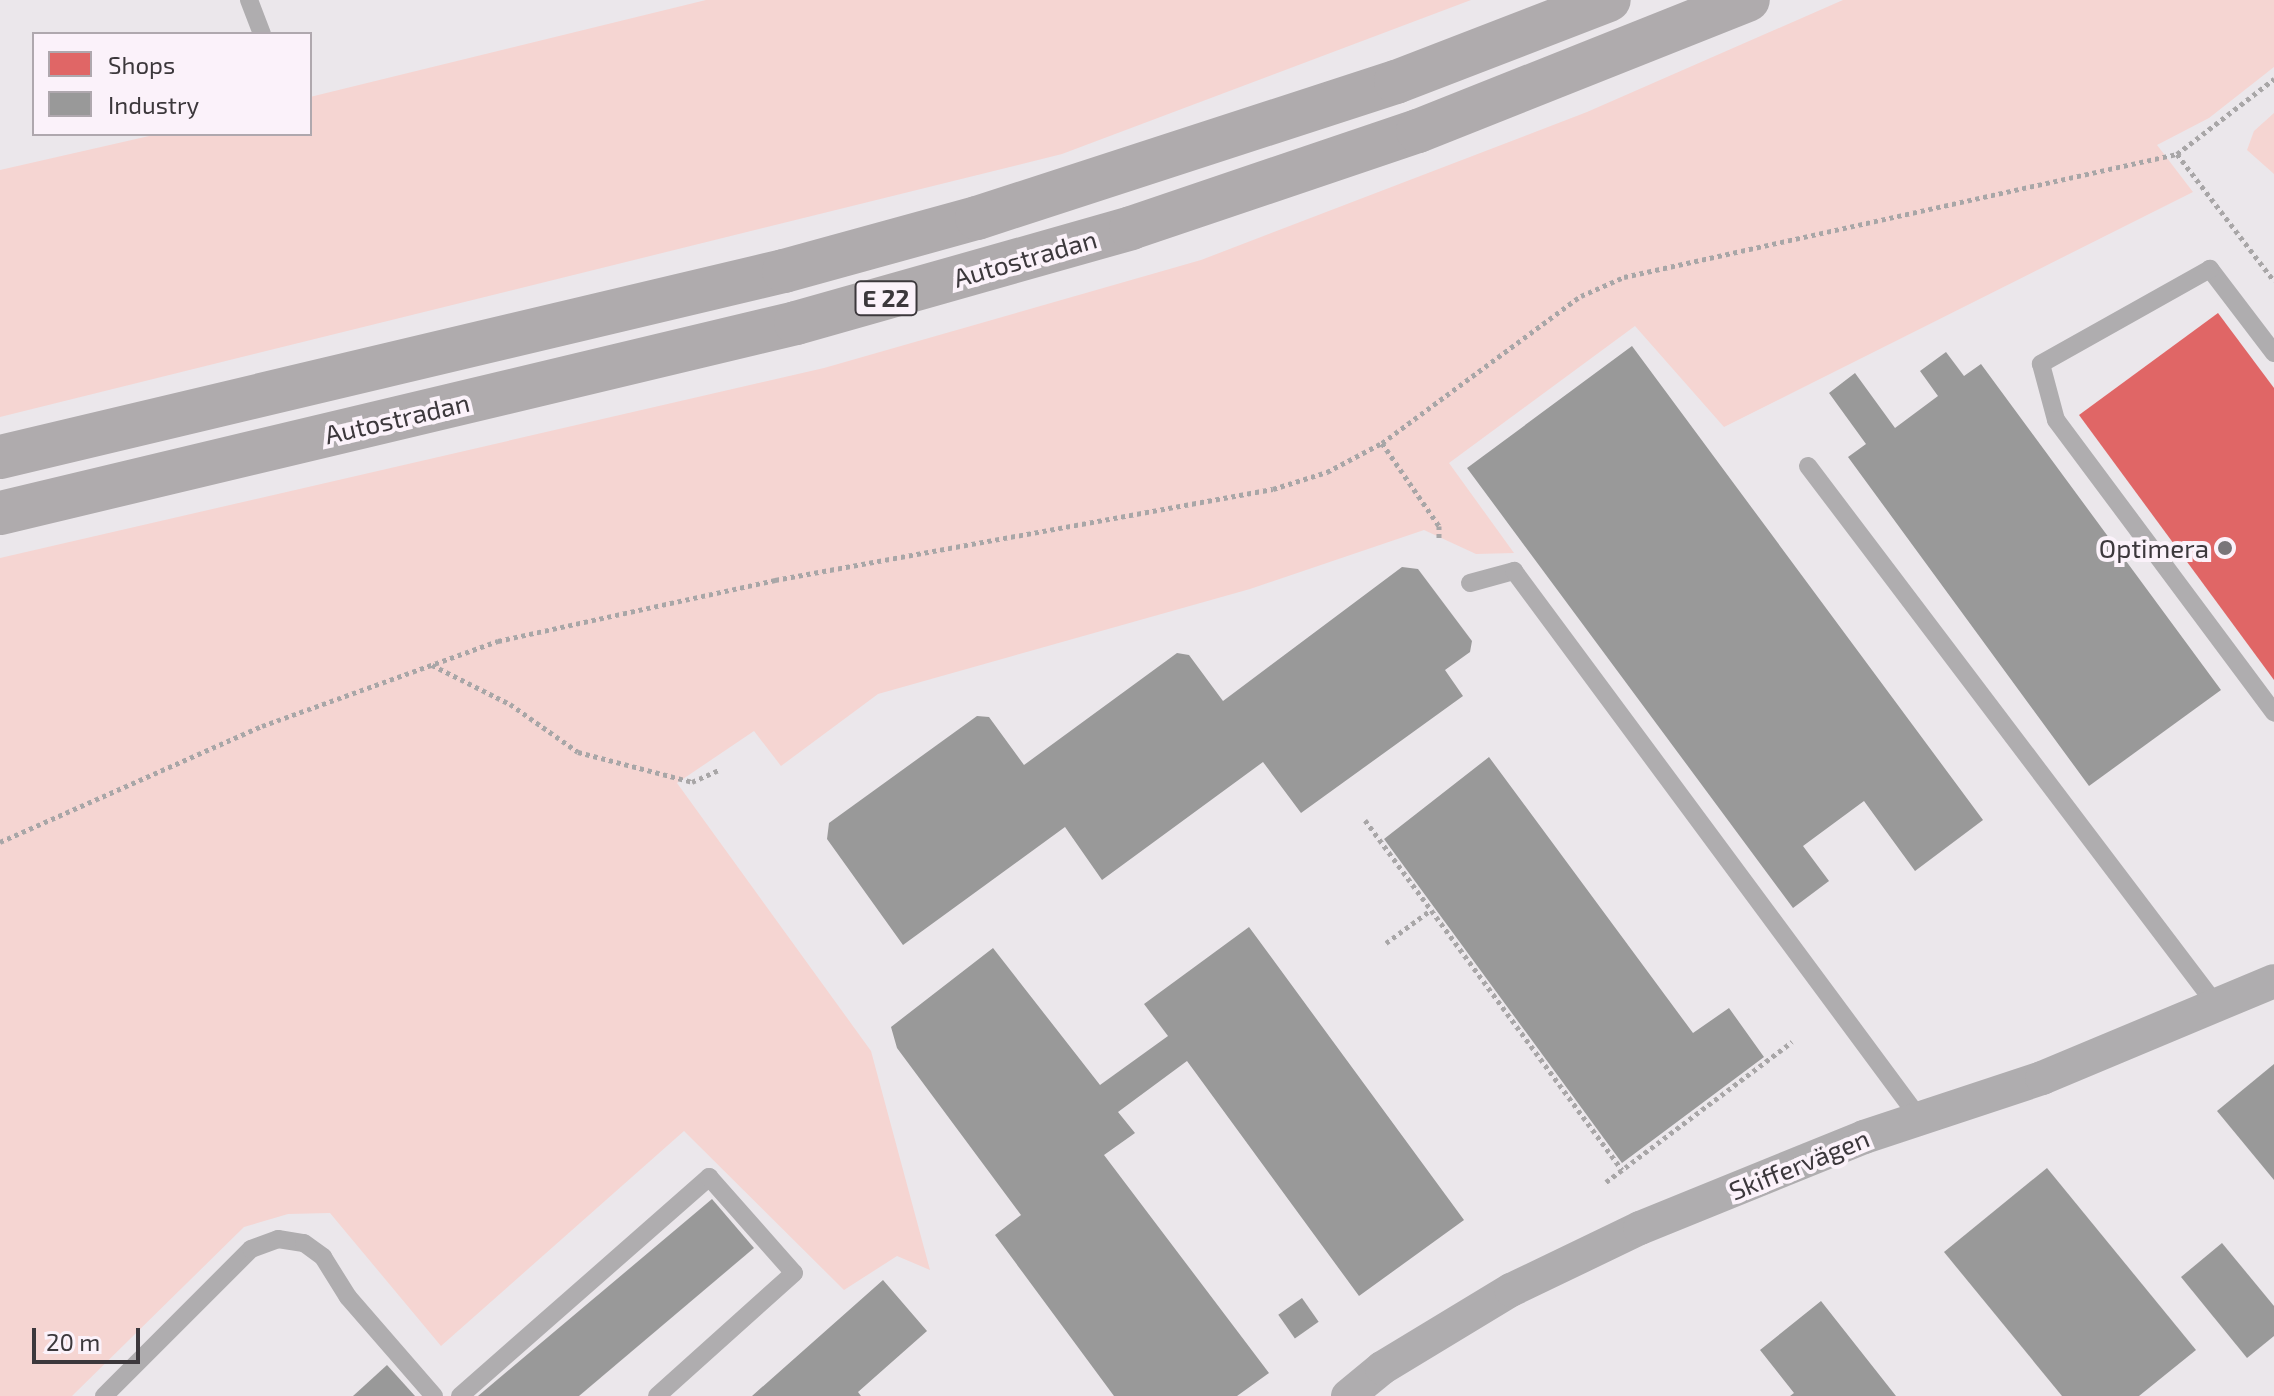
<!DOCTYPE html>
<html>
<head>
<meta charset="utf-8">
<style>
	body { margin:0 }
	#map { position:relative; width:2274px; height:1396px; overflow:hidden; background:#ebe7eb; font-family:"Exo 2",sans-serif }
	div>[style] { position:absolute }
	.green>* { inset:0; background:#f5d5d2 }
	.shops>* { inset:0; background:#e06666 }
	.industry>* { inset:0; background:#999; transform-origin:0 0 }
	.path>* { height:5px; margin-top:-2.5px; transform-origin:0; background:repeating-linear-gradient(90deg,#a8a6a7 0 4px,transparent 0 8px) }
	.lane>* { height:18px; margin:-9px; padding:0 9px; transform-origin:9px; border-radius:9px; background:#afadaf }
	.street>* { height:34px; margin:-17px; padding:0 17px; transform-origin:17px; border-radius:17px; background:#afadaf }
	.highway>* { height:44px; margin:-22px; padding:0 22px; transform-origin:22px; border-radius:22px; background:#afabad }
	.dots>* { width:22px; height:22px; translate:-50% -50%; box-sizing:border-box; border:4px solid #fbf2fa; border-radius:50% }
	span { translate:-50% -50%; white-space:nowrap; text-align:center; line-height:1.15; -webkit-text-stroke:8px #fbf2fa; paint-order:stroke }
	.shield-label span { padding:2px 6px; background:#fbf2fa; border:2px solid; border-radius:6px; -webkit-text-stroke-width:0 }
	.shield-label { font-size:24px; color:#3c383c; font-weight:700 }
	.street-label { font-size:26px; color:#3c383c }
	.poi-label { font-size:26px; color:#3c383c }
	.right { translate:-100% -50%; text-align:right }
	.legend { position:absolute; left:32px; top:32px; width:280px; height:104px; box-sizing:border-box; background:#fbf2fa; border:2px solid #afa8ae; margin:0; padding:10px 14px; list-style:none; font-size:24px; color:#3c383c }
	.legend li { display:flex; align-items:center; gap:16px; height:40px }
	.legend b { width:40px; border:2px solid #afa8ae }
	.scale { position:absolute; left:32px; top:1328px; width:108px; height:36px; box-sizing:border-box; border:4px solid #3c383c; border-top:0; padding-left:10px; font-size:24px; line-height:28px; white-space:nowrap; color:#3c383c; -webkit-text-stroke:6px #fbf2fa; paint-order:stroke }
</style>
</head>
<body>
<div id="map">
	<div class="green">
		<div style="clip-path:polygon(706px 0,1471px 0,1062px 154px,0 417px,0 170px,158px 134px,310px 134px,310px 97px)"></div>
		<div style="clip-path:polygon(1843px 0,2274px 0,2274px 67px,2209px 118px,2157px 145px,2193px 192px,1724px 427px,1635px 326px,1449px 463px,1514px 553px,1476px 554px,1424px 530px,1250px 589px,878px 694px,781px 766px,754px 731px,677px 783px,871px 1051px,930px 1270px,897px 1256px,844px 1290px,684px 1131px,441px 1346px,330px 1213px,288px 1214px,244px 1227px,72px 1396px,0 1396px,0 558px,824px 368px,1201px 260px,1587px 112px)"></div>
		<div style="clip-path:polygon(2274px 113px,2274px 174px,2247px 150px,2254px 131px)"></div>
	</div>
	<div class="shops">
		<div style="clip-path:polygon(2218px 313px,2274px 388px,2274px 680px,2079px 415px)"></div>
	</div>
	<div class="industry">
		<div style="clip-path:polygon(1632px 346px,1983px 820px,1915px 871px,1864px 801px,1803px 846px,1829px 881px,1793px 908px,1467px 468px)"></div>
		<div style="clip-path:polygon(1946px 352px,1964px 376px,1981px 364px,2221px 690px,2089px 786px,1848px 457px,1866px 444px,1829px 393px,1855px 373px,1895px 428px,1938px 396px,1920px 371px)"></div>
		<div style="clip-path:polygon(1402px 567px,1418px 569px,1472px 641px,1470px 652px,1445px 670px,1463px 696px,1301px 813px,1263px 762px,1102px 880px,1065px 827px,903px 945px,827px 839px,829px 823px,977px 716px,989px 717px,1024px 765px,1177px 653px,1189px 655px,1223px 701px)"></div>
		<div style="clip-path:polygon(1489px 757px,1693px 1033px,1729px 1008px,1764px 1057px,1622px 1163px,1384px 839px)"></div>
		<div style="clip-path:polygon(1249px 927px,1464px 1220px,1359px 1296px,1187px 1061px,1118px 1112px,1135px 1133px,1104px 1155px,1269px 1373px,1237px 1396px,1114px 1396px,995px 1235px,1021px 1215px,897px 1048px,891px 1027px,993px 948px,1100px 1085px,1168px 1036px,1144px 1004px)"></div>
		<div style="clip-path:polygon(2274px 1064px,2274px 1180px,2217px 1111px)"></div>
		<div style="clip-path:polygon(2047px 1168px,2196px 1350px,2139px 1396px,2062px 1396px,1944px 1252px)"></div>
		<div style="clip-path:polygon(712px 1199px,754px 1248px,579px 1396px,478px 1396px)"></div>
		<div style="clip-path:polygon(2222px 1243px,2274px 1306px,2274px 1336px,2247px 1358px,2181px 1277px)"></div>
		<div style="clip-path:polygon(883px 1280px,927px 1331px,858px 1392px,861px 1396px,752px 1396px)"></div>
		<div style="left:1302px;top:1298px;width:29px;height:29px;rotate:55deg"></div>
		<div style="clip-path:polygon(1821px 1301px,1896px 1396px,1790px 1396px,1794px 1393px,1760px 1350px)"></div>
		<div style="clip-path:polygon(387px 1365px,415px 1396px,353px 1396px)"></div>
	</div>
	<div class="path">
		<div style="left:2177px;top:154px;width:160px;rotate:52.6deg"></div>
		<div style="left:1382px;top:443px;width:101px;rotate:55.5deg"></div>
		<div style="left:1439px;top:526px;width:15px;rotate:90deg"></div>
		<div style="left:432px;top:665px;width:87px;rotate:26.6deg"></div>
		<div style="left:510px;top:704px;width:83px;rotate:35.2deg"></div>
		<div style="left:578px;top:752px;width:118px;rotate:14.7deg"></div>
		<div style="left:692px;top:782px;width:30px;rotate:-24deg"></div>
		<div style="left:1365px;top:820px;width:434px;rotate:53.7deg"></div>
		<div style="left:0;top:842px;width:287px;rotate:-23.9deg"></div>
		<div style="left:262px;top:726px;width:251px;rotate:-19.8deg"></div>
		<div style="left:498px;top:641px;width:284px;rotate:-12.4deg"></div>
		<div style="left:775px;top:580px;width:506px;rotate:-10.36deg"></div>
		<div style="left:1273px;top:489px;width:57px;rotate:-17.5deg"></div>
		<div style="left:1327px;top:472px;width:62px;rotate:-27.8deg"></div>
		<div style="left:1382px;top:443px;width:247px;rotate:-36.5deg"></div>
		<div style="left:1581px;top:296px;width:47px;rotate:-23.8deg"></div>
		<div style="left:1624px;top:277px;width:567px;rotate:-12.54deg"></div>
		<div style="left:2177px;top:154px;width:123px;rotate:-37.7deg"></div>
		<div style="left:1386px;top:943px;width:56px;rotate:-36.3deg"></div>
		<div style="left:1606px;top:1182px;width:233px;rotate:-37deg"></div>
	</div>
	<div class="lane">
		<div style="left:249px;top:0;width:36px;rotate:69deg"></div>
		<div style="left:2274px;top:353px;width:106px;rotate:-127.3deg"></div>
		<div style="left:2210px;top:269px;width:194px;rotate:150.7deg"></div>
		<div style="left:2041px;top:364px;width:58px;rotate:75deg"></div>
		<div style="left:2056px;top:420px;width:365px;rotate:53.3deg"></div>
		<div style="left:1808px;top:466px;width:677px;rotate:52.86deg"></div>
		<div style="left:1470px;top:583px;width:46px;rotate:-15.3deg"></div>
		<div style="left:1514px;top:571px;width:682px;rotate:53.47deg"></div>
		<div style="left:104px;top:1396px;width:208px;rotate:-45deg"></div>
		<div style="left:251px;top:1249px;width:29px;rotate:-20deg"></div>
		<div style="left:278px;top:1239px;width:26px;rotate:9deg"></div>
		<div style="left:304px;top:1243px;width:24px;rotate:36deg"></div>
		<div style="left:323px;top:1257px;width:47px;rotate:58deg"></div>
		<div style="left:348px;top:1297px;width:131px;rotate:49deg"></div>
		<div style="left:460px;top:1396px;width:332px;rotate:-41.3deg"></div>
		<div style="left:709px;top:1177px;width:128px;rotate:48.5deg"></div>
		<div style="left:794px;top:1273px;width:184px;rotate:138.1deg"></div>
	</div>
	<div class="street">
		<div style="left:1348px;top:1396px;width:44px;rotate:-39.5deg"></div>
		<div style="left:1382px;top:1368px;width:151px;rotate:-31.2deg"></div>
		<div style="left:1511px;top:1290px;width:143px;rotate:-25.7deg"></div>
		<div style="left:1640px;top:1228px;width:242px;rotate:-22.1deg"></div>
		<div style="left:1864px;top:1137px;width:188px;rotate:-18.3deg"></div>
		<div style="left:2042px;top:1078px;width:251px;rotate:-22.7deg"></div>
	</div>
	<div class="highway">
		<div style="left:0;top:457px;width:806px;rotate:-13.35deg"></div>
		<div style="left:784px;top:271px;width:200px;rotate:-15.4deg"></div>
		<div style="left:977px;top:218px;width:441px;rotate:-18deg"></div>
		<div style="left:1396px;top:82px;width:228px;rotate:-21.1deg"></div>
		<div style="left:0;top:513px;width:818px;rotate:-13.42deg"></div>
		<div style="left:796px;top:323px;width:348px;rotate:-15.8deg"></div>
		<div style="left:1131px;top:228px;width:303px;rotate:-18.7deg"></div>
		<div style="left:1418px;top:131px;width:355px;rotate:-21.7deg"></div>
	</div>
	<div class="dots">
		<div style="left:2225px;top:548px;background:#797579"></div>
	</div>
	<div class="shield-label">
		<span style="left:886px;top:298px">E 22</span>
	</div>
	<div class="street-label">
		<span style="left:1025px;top:258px;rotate:-16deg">Autostradan</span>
		<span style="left:397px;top:418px;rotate:-13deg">Autostradan</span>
		<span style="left:1799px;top:1164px;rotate:-22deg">Skiffervägen</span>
	</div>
	<div class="poi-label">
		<span class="right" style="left:2209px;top:548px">Optimera</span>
	</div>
	<ul class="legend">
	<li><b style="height:22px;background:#e06666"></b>Shops</li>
	<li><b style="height:22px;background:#999"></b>Industry</li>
	</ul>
	<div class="scale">20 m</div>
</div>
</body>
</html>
